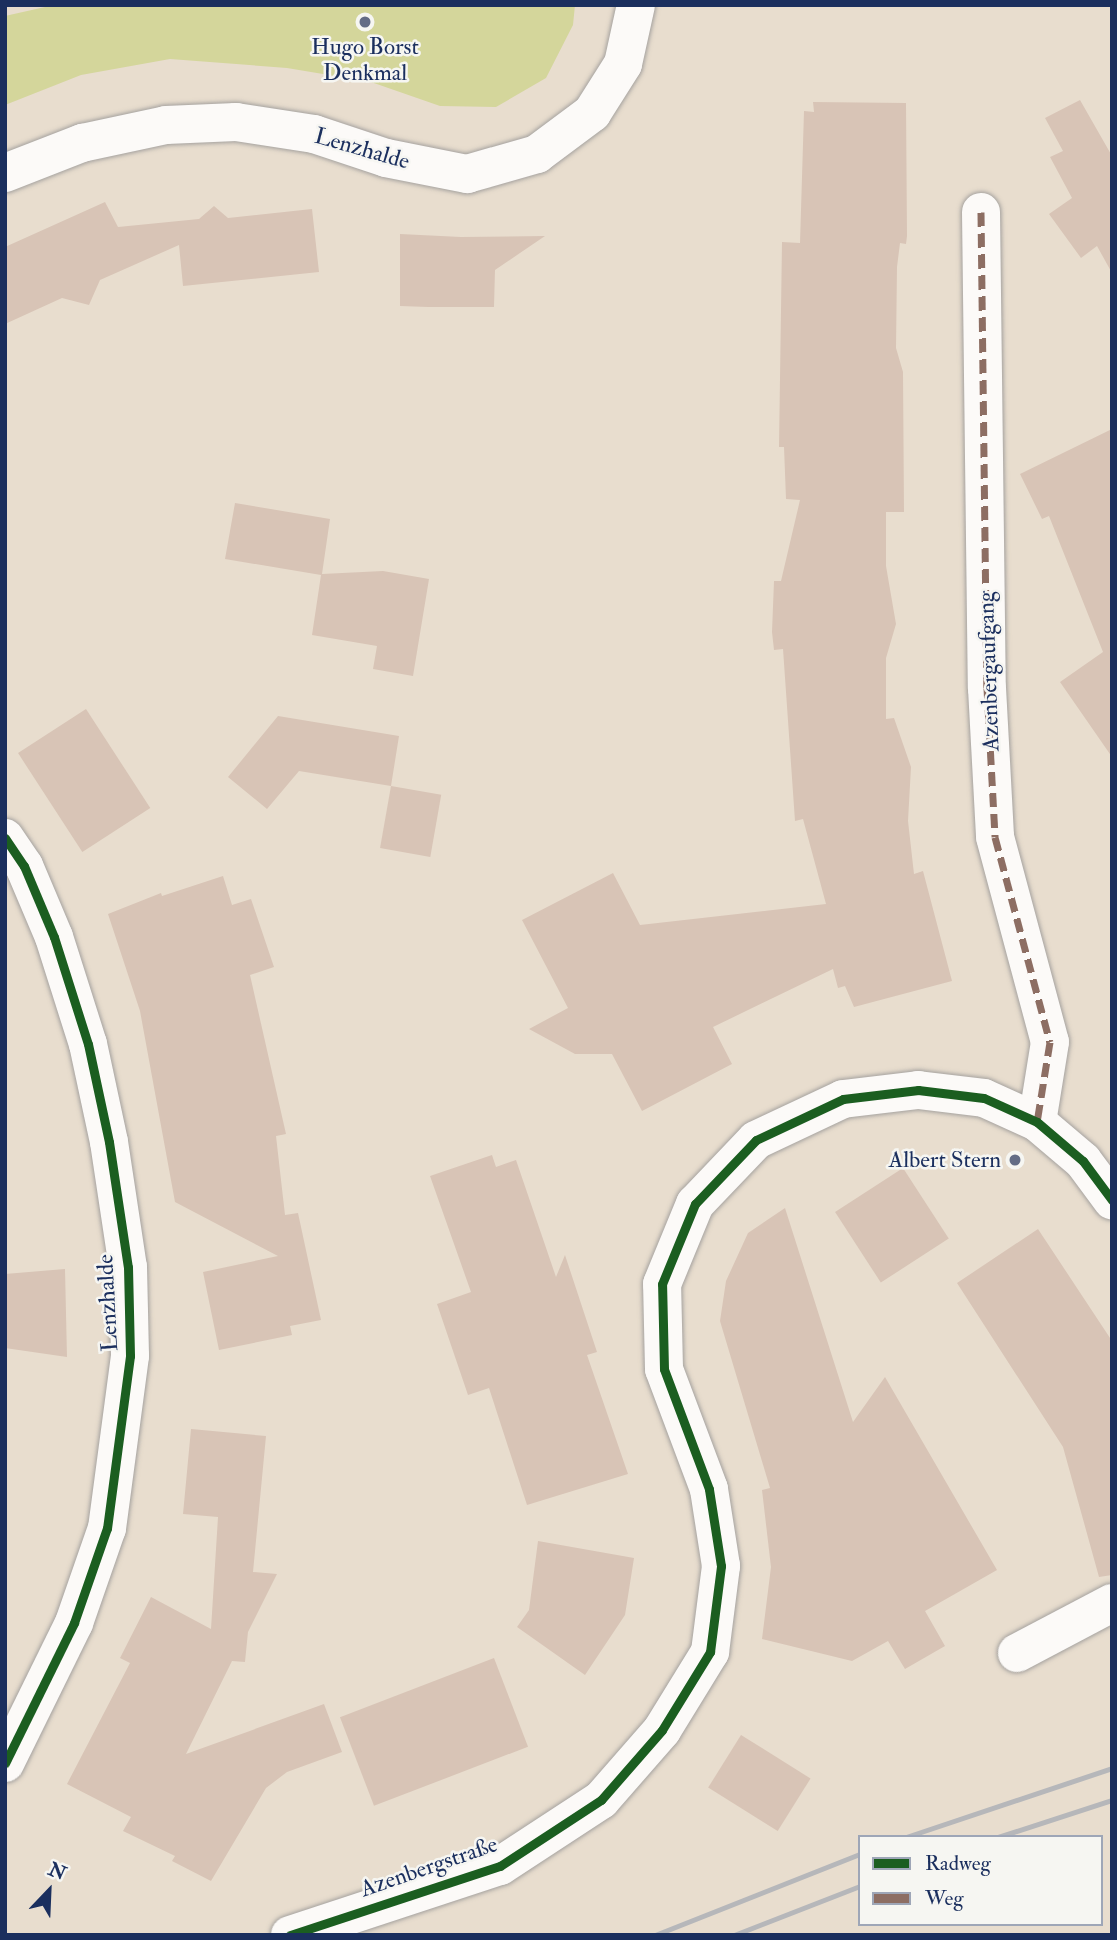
<!DOCTYPE html>
<html>
<head>
<meta charset="utf-8">
<style>
	body { margin:0 }
	#map { position:relative; width:1117px; height:1940px; overflow:hidden; background:#e8ddce; font-family:"IM FELL Double Pica",serif }
	div>[style] { position:absolute }
	.green>* { inset:0; background:#d4d69b }
	.building>* { inset:0; background:#d8c4b6; transform-origin:0 0 }
	.roads { filter:drop-shadow(0 0 2px #a5a29f) drop-shadow(0 0 2px #a5a29f) }
	.minor>* { height:38px; margin:-19px; padding:0 19px; transform-origin:19px; border-radius:19px; background:#fcfaf8 }
	.rail>* { height:5px; margin:-2.5px; padding:0 2.5px; transform-origin:2.5px; border-radius:2.5px; background:#b6b7ba }
	.quiet>* { height:7px; margin-top:-3.5px; transform-origin:0; background:repeating-linear-gradient(90deg,#8d6e63 0 14px,transparent 0 21px) }
	.cycleway>* { height:9px; margin:-4.5px; padding:0 4.5px; transform-origin:4.5px; border-radius:4.5px; background:#1b5e20 }
	.dots>* { width:19px; height:19px; translate:-50% -50%; box-sizing:border-box; border:4px solid #f6f6f2; border-radius:50% }
	span { translate:-50% -50%; white-space:nowrap; text-align:center; line-height:1.15; -webkit-text-stroke:5px #f6f6f2; paint-order:stroke }
	.poi-label { font-size:23px; color:#1b2f5e }
	.right { translate:-100% -50%; text-align:right }
	.street-label { font-size:23px; color:#1b2f5e }
	.frame { position:absolute; inset:0; border:7px solid #1b2f5e; pointer-events:none }
	.legend { position:absolute; left:858px; top:1835px; width:245px; height:91px; box-sizing:border-box; background:#f6f6f2; border:2px solid #9ea6b7; margin:0; padding:9px 12px; list-style:none; font-size:21px; color:#1b2f5e }
	.legend li { display:flex; align-items:center; gap:14px; height:35px }
	.legend b { width:35px; border:2px solid #9ea6b7 }
	.north { position:absolute; left:14px; top:1856px; width:70px; height:70px; -webkit-text-stroke:5px #f6f6f2; paint-order:stroke; rotate:23deg; font-size:19px; font-weight:700; line-height:28px; text-align:center; color:#1b2f5e }
	.north::after { content:''; display:block; margin:auto; width:24px; height:32px; background:#1b2f5e; clip-path:polygon(50% 0,100% 100%,50% 72%,0 100%) }
</style>
</head>
<body>
<div id="map">
	<div class="green">
		<div style="clip-path:polygon(54px 5px,575px 5px,573px 25px,546px 78px,496px 107px,440px 106px,371px 82px,287px 68px,170px 59px,81px 75px,5px 105px,5px 16px)"></div>
	</div>
	<div class="building">
		<div style="clip-path:polygon(1080px 100px,1112px 156px,1112px 273px,1097px 246px,1081px 258px,1049px 214px,1072px 198px,1050px 157px,1063px 151px,1045px 118px)"></div>
		<div style="clip-path:polygon(813px 102px,906px 103px,907px 236px,906px 244px,900px 243px,897px 267px,896px 348px,903px 372px,904px 512px,886px 512px,886px 566px,896px 624px,886px 658px,886px 719px,894px 718px,911px 767px,908px 821px,914px 874px,923px 871px,952px 981px,854px 1007px,845px 986px,838px 988px,833px 969px,713px 1027px,732px 1064px,642px 1111px,612px 1054px,575px 1054px,529px 1029px,568px 1008px,522px 920px,613px 873px,640px 925px,826px 904px,803px 819px,795px 821px,783px 649px,774px 650px,772px 632px,774px 581px,781px 581px,800px 500px,786px 499px,784px 447px,779px 447px,782px 242px,800px 243px,804px 111px,814px 112px)"></div>
		<div style="clip-path:polygon(105px 202px,118px 227px,199px 219px,214px 206px,228px 218px,312px 209px,319px 272px,183px 286px,179px 245px,100px 280px,89px 305px,62px 298px,5px 324px,5px 247px)"></div>
		<div style="clip-path:polygon(400px 234px,461px 237px,545px 236px,495px 270px,494px 307px,428px 307px,400px 306px)"></div>
		<div style="clip-path:polygon(1112px 429px,1112px 757px,1060px 682px,1103px 652px,1049px 516px,1042px 519px,1020px 474px)"></div>
		<div style="clip-path:polygon(235px 503px,330px 519px,322px 574px,383px 571px,429px 579px,413px 676px,373px 669px,377px 646px,312px 635px,321px 575px,225px 559px)"></div>
		<div style="left:86px;top:709px;width:118px;height:81px;rotate:57deg"></div>
		<div style="clip-path:polygon(278px 716px,399px 736px,391px 786px,299px 771px,267px 809px,228px 777px)"></div>
		<div style="left:391px;top:786px;width:51px;height:63px;rotate:10deg"></div>
		<div style="clip-path:polygon(223px 876px,232px 905px,251px 899px,274px 967px,250px 975px,286px 1134px,276px 1136px,285px 1215px,298px 1213px,321px 1320px,290px 1326px,292px 1335px,219px 1350px,203px 1272px,278px 1256px,175px 1202px,140px 1011px,108px 914px,161px 893px,162px 896px)"></div>
		<div style="clip-path:polygon(492px 1155px,496px 1167px,516px 1160px,556px 1277px,565px 1255px,597px 1352px,587px 1355px,628px 1474px,527px 1505px,489px 1388px,468px 1395px,437px 1304px,471px 1292px,430px 1176px)"></div>
		<div style="left:903px;top:1168px;width:84px;height:81px;rotate:57deg"></div>
		<div style="clip-path:polygon(785px 1208px,853px 1422px,885px 1377px,997px 1570px,925px 1611px,945px 1646px,905px 1669px,888px 1641px,852px 1661px,762px 1639px,771px 1567px,762px 1490px,770px 1488px,720px 1321px,726px 1281px,748px 1233px)"></div>
		<div style="clip-path:polygon(1038px 1229px,1112px 1341px,1112px 1575px,1099px 1577px,1063px 1447px,957px 1283px)"></div>
		<div style="clip-path:polygon(65px 1269px,67px 1357px,5px 1348px,5px 1274px)"></div>
		<div style="clip-path:polygon(191px 1429px,266px 1436px,253px 1572px,277px 1574px,248px 1632px,245px 1662px,232px 1661px,186px 1754px,324px 1704px,342px 1752px,287px 1772px,266px 1788px,211px 1881px,172px 1861px,175px 1856px,123px 1831px,131px 1817px,67px 1784px,130px 1663px,120px 1658px,151px 1597px,211px 1629px,218px 1517px,183px 1514px)"></div>
		<div style="clip-path:polygon(538px 1541px,634px 1558px,625px 1615px,585px 1675px,517px 1627px,529px 1610px)"></div>
		<div style="left:494px;top:1658px;width:95px;height:165px;rotate:69deg"></div>
		<div style="left:741px;top:1735px;width:82px;height:62px;rotate:32deg"></div>
	</div>
	<div class="roads">
		<div class="minor">
			<div style="left:5px;top:173px;width:83px;rotate:-21.3deg"></div>
			<div style="left:82px;top:143px;width:86px;rotate:-12.1deg"></div>
			<div style="left:166px;top:125px;width:70px;rotate:-2.5deg"></div>
			<div style="left:236px;top:122px;width:79px;rotate:8.7deg"></div>
			<div style="left:314px;top:134px;width:76px;rotate:18.4deg"></div>
			<div style="left:386px;top:158px;width:83px;rotate:11.2deg"></div>
			<div style="left:467px;top:174px;width:73px;rotate:-15.9deg"></div>
			<div style="left:537px;top:154px;width:69px;rotate:-36.7deg"></div>
			<div style="left:592px;top:113px;width:58px;rotate:-57.7deg"></div>
			<div style="left:623px;top:64px;width:60px;rotate:-77.6deg"></div>
			<div style="left:981px;top:212px;width:476px;rotate:89.3deg"></div>
			<div style="left:987px;top:688px;width:149px;rotate:86.9deg"></div>
			<div style="left:995px;top:837px;width:212px;rotate:75deg"></div>
			<div style="left:1050px;top:1042px;width:81px;rotate:99.2deg"></div>
			<div style="left:5px;top:838px;width:34px;rotate:56deg"></div>
			<div style="left:24px;top:866px;width:77px;rotate:67.1deg"></div>
			<div style="left:54px;top:937px;width:112px;rotate:72.4deg"></div>
			<div style="left:88px;top:1044px;width:100px;rotate:77.9deg"></div>
			<div style="left:109px;top:1142px;width:126px;rotate:81.4deg"></div>
			<div style="left:128px;top:1267px;width:89px;rotate:88.7deg"></div>
			<div style="left:130px;top:1356px;width:174px;rotate:97.6deg"></div>
			<div style="left:107px;top:1528px;width:101px;rotate:109.2deg"></div>
			<div style="left:74px;top:1623px;width:156px;rotate:116.2deg"></div>
			<div style="left:1017px;top:1653px;width:107px;rotate:-27.8deg"></div>
			<div style="left:290px;top:1935px;width:221px;rotate:-18.2deg"></div>
			<div style="left:500px;top:1866px;width:121px;rotate:-33.2deg"></div>
			<div style="left:601px;top:1800px;width:93px;rotate:-48.9deg"></div>
			<div style="left:662px;top:1730px;width:92px;rotate:-58.4deg"></div>
			<div style="left:710px;top:1652px;width:87px;rotate:-82.7deg"></div>
			<div style="left:721px;top:1566px;width:78px;rotate:-98.9deg"></div>
			<div style="left:709px;top:1489px;width:128px;rotate:-110.6deg"></div>
			<div style="left:664px;top:1369px;width:85px;rotate:-91.3deg"></div>
			<div style="left:662px;top:1284px;width:87px;rotate:-67.6deg"></div>
			<div style="left:695px;top:1204px;width:88px;rotate:-46.4deg"></div>
			<div style="left:756px;top:1140px;width:96px;rotate:-25.2deg"></div>
			<div style="left:843px;top:1099px;width:76px;rotate:-6.8deg"></div>
			<div style="left:918px;top:1090px;width:66px;rotate:6.9deg"></div>
			<div style="left:984px;top:1098px;width:58px;rotate:24.4deg"></div>
			<div style="left:1037px;top:1122px;width:60px;rotate:40.3deg"></div>
			<div style="left:1083px;top:1161px;width:49px;rotate:53.4deg"></div>
		</div>
	</div>
	<div class="rail">
		<div style="left:906px;top:1837px;width:217px;rotate:-18.5deg"></div>
		<div style="left:998px;top:1837px;width:120px;rotate:-18deg"></div>
		<div style="left:655px;top:1935px;width:220px;rotate:-21.6deg"></div>
		<div style="left:734px;top:1935px;width:135px;rotate:-21.3deg"></div>
	</div>
	<div class="quiet">
		<div style="left:981px;top:212px;width:476px;rotate:89.3deg"></div>
		<div style="left:987px;top:688px;width:149px;rotate:86.9deg"></div>
		<div style="left:995px;top:837px;width:212px;rotate:75deg"></div>
		<div style="left:1050px;top:1042px;width:81px;rotate:99.2deg"></div>
	</div>
	<div class="cycleway">
		<div style="left:5px;top:838px;width:34px;rotate:56deg"></div>
		<div style="left:24px;top:866px;width:77px;rotate:67.1deg"></div>
		<div style="left:54px;top:937px;width:112px;rotate:72.4deg"></div>
		<div style="left:88px;top:1044px;width:100px;rotate:77.9deg"></div>
		<div style="left:109px;top:1142px;width:126px;rotate:81.4deg"></div>
		<div style="left:128px;top:1267px;width:89px;rotate:88.7deg"></div>
		<div style="left:130px;top:1356px;width:174px;rotate:97.6deg"></div>
		<div style="left:107px;top:1528px;width:101px;rotate:109.2deg"></div>
		<div style="left:74px;top:1623px;width:156px;rotate:116.2deg"></div>
		<div style="left:290px;top:1935px;width:221px;rotate:-18.2deg"></div>
		<div style="left:500px;top:1866px;width:121px;rotate:-33.2deg"></div>
		<div style="left:601px;top:1800px;width:93px;rotate:-48.9deg"></div>
		<div style="left:662px;top:1730px;width:92px;rotate:-58.4deg"></div>
		<div style="left:710px;top:1652px;width:87px;rotate:-82.7deg"></div>
		<div style="left:721px;top:1566px;width:78px;rotate:-98.9deg"></div>
		<div style="left:709px;top:1489px;width:128px;rotate:-110.6deg"></div>
		<div style="left:664px;top:1369px;width:85px;rotate:-91.3deg"></div>
		<div style="left:662px;top:1284px;width:87px;rotate:-67.6deg"></div>
		<div style="left:695px;top:1204px;width:88px;rotate:-46.4deg"></div>
		<div style="left:756px;top:1140px;width:96px;rotate:-25.2deg"></div>
		<div style="left:843px;top:1099px;width:76px;rotate:-6.8deg"></div>
		<div style="left:918px;top:1090px;width:66px;rotate:6.9deg"></div>
		<div style="left:984px;top:1098px;width:58px;rotate:24.4deg"></div>
		<div style="left:1037px;top:1122px;width:60px;rotate:40.3deg"></div>
		<div style="left:1083px;top:1161px;width:49px;rotate:53.4deg"></div>
	</div>
	<div class="dots">
		<div style="left:365px;top:22px;background:#636c85"></div>
		<div style="left:1015px;top:1160px;background:#636c85"></div>
	</div>
	<div class="poi-label">
		<span style="left:365px;top:60px">Hugo Borst<br>Denkmal</span>
		<span class="right" style="left:1001px;top:1160px">Albert Stern</span>
	</div>
	<div class="street-label">
		<span style="left:362px;top:149px;rotate:16deg">Lenzhalde</span>
		<span style="left:989px;top:671px;rotate:-92deg">Azenbergaufgang</span>
		<span style="left:108px;top:1303px;rotate:-93deg">Lenzhalde</span>
		<span style="left:429px;top:1867px;rotate:-19deg">Azenbergstraße</span>
	</div>
	<div class="frame"></div>
	<ul class="legend">
	<li><b style="height:9px;background:#1b5e20"></b>Radweg</li>
	<li><b style="height:9px;background:#8d6e63"></b>Weg</li>
	</ul>
	<div class="north">N</div>
</div>
</body>
</html>
